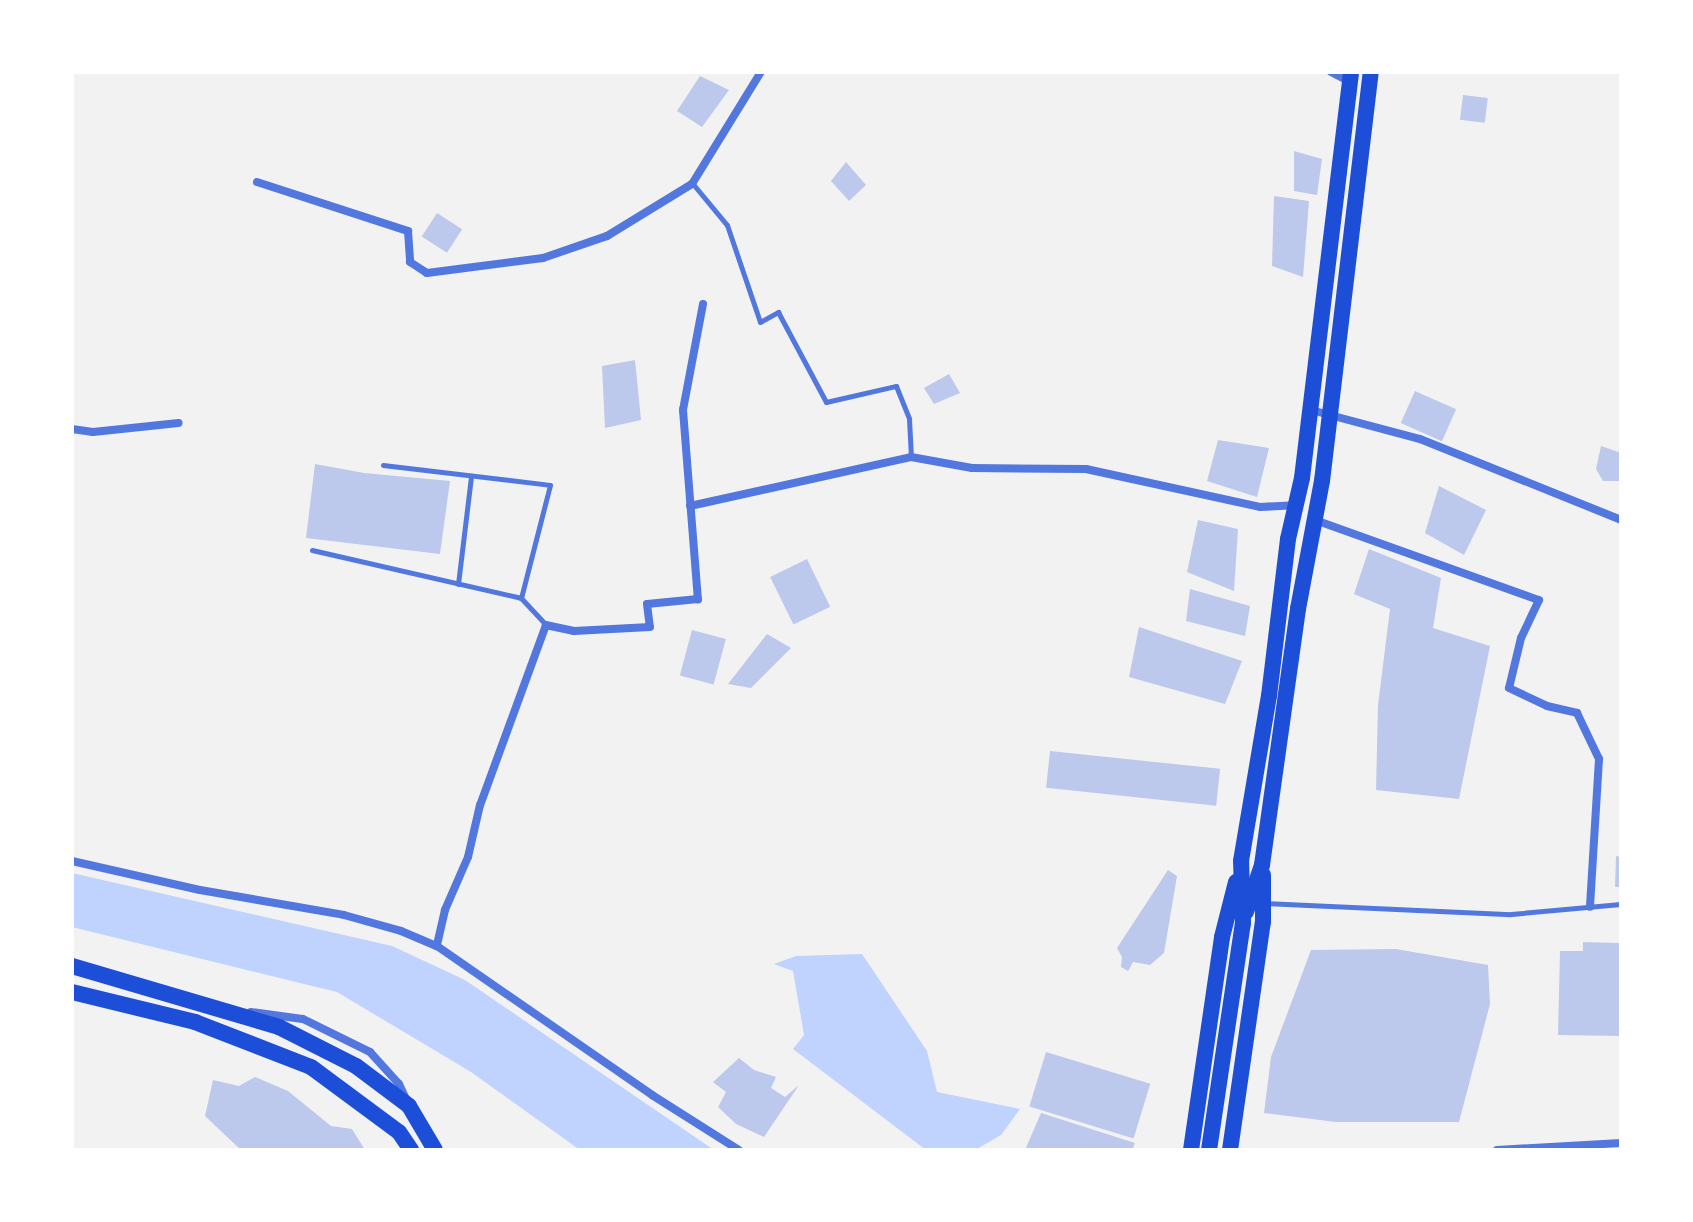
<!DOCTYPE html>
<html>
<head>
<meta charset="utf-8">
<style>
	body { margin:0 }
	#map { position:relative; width:1693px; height:1222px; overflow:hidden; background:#f2f2f2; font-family:Manrope,sans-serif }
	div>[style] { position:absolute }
	.water>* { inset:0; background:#bfd3fe }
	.building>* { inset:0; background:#bdc9ec; transform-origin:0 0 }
	.service>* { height:5px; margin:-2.5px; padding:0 2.5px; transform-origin:2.5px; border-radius:2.5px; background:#5277de }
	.minor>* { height:8px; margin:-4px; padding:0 4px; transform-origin:4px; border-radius:4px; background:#5277de }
	.primary>* { height:16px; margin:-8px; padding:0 8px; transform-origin:8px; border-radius:8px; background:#1d4ed8 }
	span { translate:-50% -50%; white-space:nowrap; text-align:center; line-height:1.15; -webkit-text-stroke:7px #fff; paint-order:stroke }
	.frame { position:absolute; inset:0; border:74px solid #fff; pointer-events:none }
</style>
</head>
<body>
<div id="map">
	<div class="water">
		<div style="clip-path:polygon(72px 873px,392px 946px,465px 980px,714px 1150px,580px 1150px,471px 1072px,337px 992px,72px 927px)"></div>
		<div style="clip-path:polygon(862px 954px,927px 1051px,937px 1092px,1020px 1109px,1001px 1135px,975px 1150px,926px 1150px,793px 1049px,804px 1035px,793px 971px,774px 964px,796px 956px)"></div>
	</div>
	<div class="building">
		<div style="clip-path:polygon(700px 76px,729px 90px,702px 127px,677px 111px)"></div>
		<div style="left:1463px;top:95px;width:25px;height:25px;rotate:7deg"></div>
		<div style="clip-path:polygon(1294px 151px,1322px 159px,1317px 195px,1294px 191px)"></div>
		<div style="clip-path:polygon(846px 162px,866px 185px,849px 201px,831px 181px)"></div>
		<div style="clip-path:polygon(1274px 196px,1309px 201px,1303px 277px,1272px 266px)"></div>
		<div style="left:437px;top:213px;width:30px;height:28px;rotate:33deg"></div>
		<div style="clip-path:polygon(635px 360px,641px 420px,605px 428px,602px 366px)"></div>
		<div style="clip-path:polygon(949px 374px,960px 393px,934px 404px,924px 388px)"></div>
		<div style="left:1415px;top:391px;width:45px;height:35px;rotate:24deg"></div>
		<div style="clip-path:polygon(1218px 440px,1269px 448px,1257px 497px,1207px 481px)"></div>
		<div style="clip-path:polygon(1601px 446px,1621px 453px,1621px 481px,1603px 481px,1596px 469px)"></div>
		<div style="clip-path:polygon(315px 464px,364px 473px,450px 481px,440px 554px,306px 538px)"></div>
		<div style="clip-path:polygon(1439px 486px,1486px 510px,1464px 555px,1425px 533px)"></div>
		<div style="clip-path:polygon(1198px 520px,1238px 529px,1234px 591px,1187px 572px)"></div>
		<div style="clip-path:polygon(1369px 549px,1441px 578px,1433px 628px,1490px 646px,1459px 799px,1376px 790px,1378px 705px,1390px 609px,1354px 594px)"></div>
		<div style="left:807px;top:559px;width:53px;height:41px;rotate:64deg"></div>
		<div style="clip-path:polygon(1190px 589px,1250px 606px,1245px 636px,1186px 621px)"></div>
		<div style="clip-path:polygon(1139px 627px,1242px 661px,1225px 704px,1129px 677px)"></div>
		<div style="left:692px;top:630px;width:35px;height:47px;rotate:15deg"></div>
		<div style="clip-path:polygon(767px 634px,791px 648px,751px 688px,728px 684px)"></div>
		<div style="left:1050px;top:751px;width:171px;height:37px;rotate:6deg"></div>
		<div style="clip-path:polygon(1616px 856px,1621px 857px,1621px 887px,1615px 887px)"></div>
		<div style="clip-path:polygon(1168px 870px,1177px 876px,1164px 953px,1150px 965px,1133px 962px,1128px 971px,1121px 967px,1122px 957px,1117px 948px)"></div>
		<div style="clip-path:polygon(1583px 942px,1621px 943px,1621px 1036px,1558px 1035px,1560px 951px,1583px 951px)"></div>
		<div style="clip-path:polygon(1396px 949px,1488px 965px,1490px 1004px,1459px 1122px,1336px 1122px,1264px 1113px,1271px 1057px,1311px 950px)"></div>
		<div style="left:1046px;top:1052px;width:109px;height:57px;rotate:17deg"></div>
		<div style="clip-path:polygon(739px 1058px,754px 1070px,776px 1077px,771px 1088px,785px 1097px,799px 1085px,764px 1137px,736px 1124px,718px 1107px,726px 1092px,713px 1082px)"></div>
		<div style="clip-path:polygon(255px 1077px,288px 1091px,331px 1126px,352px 1129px,365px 1150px,241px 1150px,205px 1116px,213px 1080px,239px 1086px)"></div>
		<div style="clip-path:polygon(1041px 1113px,1135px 1143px,1132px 1150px,1025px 1150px)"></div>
	</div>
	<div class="service">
		<div style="left:693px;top:184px;width:53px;rotate:50.3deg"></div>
		<div style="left:727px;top:225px;width:102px;rotate:71.2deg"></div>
		<div style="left:760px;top:322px;width:21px;rotate:-29deg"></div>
		<div style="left:778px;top:312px;width:102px;rotate:61.9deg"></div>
		<div style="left:826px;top:402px;width:72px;rotate:-12.9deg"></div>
		<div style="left:896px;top:386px;width:35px;rotate:68deg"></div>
		<div style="left:909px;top:419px;width:37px;rotate:87deg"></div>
		<div style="left:383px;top:465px;width:168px;rotate:6.8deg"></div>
		<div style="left:550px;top:485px;width:117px;rotate:104.4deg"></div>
		<div style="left:312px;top:550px;width:214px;rotate:12.9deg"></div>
		<div style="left:521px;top:598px;width:37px;rotate:47deg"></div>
		<div style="left:458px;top:584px;width:109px;rotate:-83.1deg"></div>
		<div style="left:1265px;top:903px;width:246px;rotate:2.6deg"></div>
		<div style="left:1511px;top:914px;width:110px;rotate:-5.2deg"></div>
	</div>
	<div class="minor">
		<div style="left:1331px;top:72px;width:20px;rotate:27deg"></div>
		<div style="left:257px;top:182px;width:159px;rotate:18deg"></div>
		<div style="left:408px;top:231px;width:31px;rotate:86deg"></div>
		<div style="left:410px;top:262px;width:20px;rotate:33deg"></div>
		<div style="left:427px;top:273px;width:117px;rotate:-7.4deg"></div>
		<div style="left:543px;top:258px;width:68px;rotate:-19deg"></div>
		<div style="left:607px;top:236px;width:100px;rotate:-31.5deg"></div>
		<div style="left:692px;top:184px;width:132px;rotate:-58.4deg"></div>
		<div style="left:703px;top:304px;width:108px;rotate:100.7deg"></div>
		<div style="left:683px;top:410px;width:190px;rotate:85.5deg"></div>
		<div style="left:698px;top:599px;width:51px;rotate:174.4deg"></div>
		<div style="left:647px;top:604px;width:23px;rotate:83deg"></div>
		<div style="left:650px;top:627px;width:76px;rotate:177deg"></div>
		<div style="left:574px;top:631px;width:29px;rotate:-168deg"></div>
		<div style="left:546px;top:625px;width:192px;rotate:110.1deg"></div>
		<div style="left:480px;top:805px;width:53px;rotate:103deg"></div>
		<div style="left:468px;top:857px;width:58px;rotate:113.5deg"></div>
		<div style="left:445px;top:910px;width:37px;rotate:103deg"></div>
		<div style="left:437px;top:946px;width:262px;rotate:34.7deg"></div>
		<div style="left:652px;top:1095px;width:103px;rotate:32.3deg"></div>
		<div style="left:1311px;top:410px;width:113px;rotate:14.9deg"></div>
		<div style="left:1420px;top:439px;width:217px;rotate:21.9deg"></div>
		<div style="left:72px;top:429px;width:21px;rotate:8deg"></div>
		<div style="left:93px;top:432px;width:86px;rotate:-6deg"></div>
		<div style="left:690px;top:506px;width:226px;rotate:-12.5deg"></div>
		<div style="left:911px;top:457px;width:62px;rotate:10.2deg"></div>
		<div style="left:972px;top:468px;width:114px;rotate:0.5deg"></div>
		<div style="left:1086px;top:469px;width:178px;rotate:12.3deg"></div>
		<div style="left:1260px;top:507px;width:35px;rotate:-3deg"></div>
		<div style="left:1315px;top:520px;width:238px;rotate:19.7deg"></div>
		<div style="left:1539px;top:600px;width:42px;rotate:115.3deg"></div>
		<div style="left:1521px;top:638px;width:51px;rotate:103.5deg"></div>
		<div style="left:1509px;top:688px;width:42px;rotate:25.3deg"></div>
		<div style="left:1547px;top:706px;width:31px;rotate:13deg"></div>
		<div style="left:1577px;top:713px;width:51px;rotate:64.4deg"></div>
		<div style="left:1599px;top:759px;width:148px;rotate:93.5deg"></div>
		<div style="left:72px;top:861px;width:131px;rotate:12.8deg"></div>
		<div style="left:200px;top:890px;width:146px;rotate:9.8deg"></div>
		<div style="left:344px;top:915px;width:59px;rotate:15.7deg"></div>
		<div style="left:401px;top:931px;width:39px;rotate:23deg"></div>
		<div style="left:251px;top:1012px;width:52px;rotate:7.7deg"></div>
		<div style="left:303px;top:1019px;width:75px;rotate:26.2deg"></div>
		<div style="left:370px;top:1052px;width:43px;rotate:47.8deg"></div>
		<div style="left:399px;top:1084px;width:17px;rotate:65deg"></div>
		<div style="left:1497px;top:1150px;width:124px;rotate:-3.2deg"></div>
	</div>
	<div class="primary">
		<div style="left:1246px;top:912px;width:50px;rotate:-71.2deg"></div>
		<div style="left:1262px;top:865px;width:259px;rotate:-82deg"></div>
		<div style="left:1298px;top:609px;width:130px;rotate:-79.4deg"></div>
		<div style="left:1322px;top:481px;width:412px;rotate:-83.2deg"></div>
		<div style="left:72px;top:966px;width:216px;rotate:16.4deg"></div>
		<div style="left:279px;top:1027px;width:86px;rotate:26.9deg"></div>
		<div style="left:356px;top:1066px;width:66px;rotate:37deg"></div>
		<div style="left:409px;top:1106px;width:51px;rotate:59.4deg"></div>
		<div style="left:72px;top:992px;width:127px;rotate:13.7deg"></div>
		<div style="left:195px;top:1022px;width:124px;rotate:21.2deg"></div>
		<div style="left:311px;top:1067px;width:109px;rotate:36.5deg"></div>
		<div style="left:399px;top:1132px;width:22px;rotate:56deg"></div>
		<div style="left:1191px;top:1150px;width:215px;rotate:-81.7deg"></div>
		<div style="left:1222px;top:937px;width:57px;rotate:-75.7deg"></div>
		<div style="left:1209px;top:1150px;width:230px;rotate:-81.5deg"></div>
		<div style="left:1243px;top:923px;width:62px;rotate:-91.8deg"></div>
		<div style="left:1241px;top:861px;width:167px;rotate:-80.4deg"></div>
		<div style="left:1269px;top:696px;width:158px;rotate:-83.1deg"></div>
		<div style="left:1288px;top:539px;width:63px;rotate:-77.1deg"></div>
		<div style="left:1302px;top:478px;width:409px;rotate:-83.1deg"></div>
		<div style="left:1230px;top:1150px;width:230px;rotate:-81.8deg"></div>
		<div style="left:1263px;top:922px;width:47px;rotate:-90deg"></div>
	</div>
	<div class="frame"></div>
</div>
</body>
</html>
